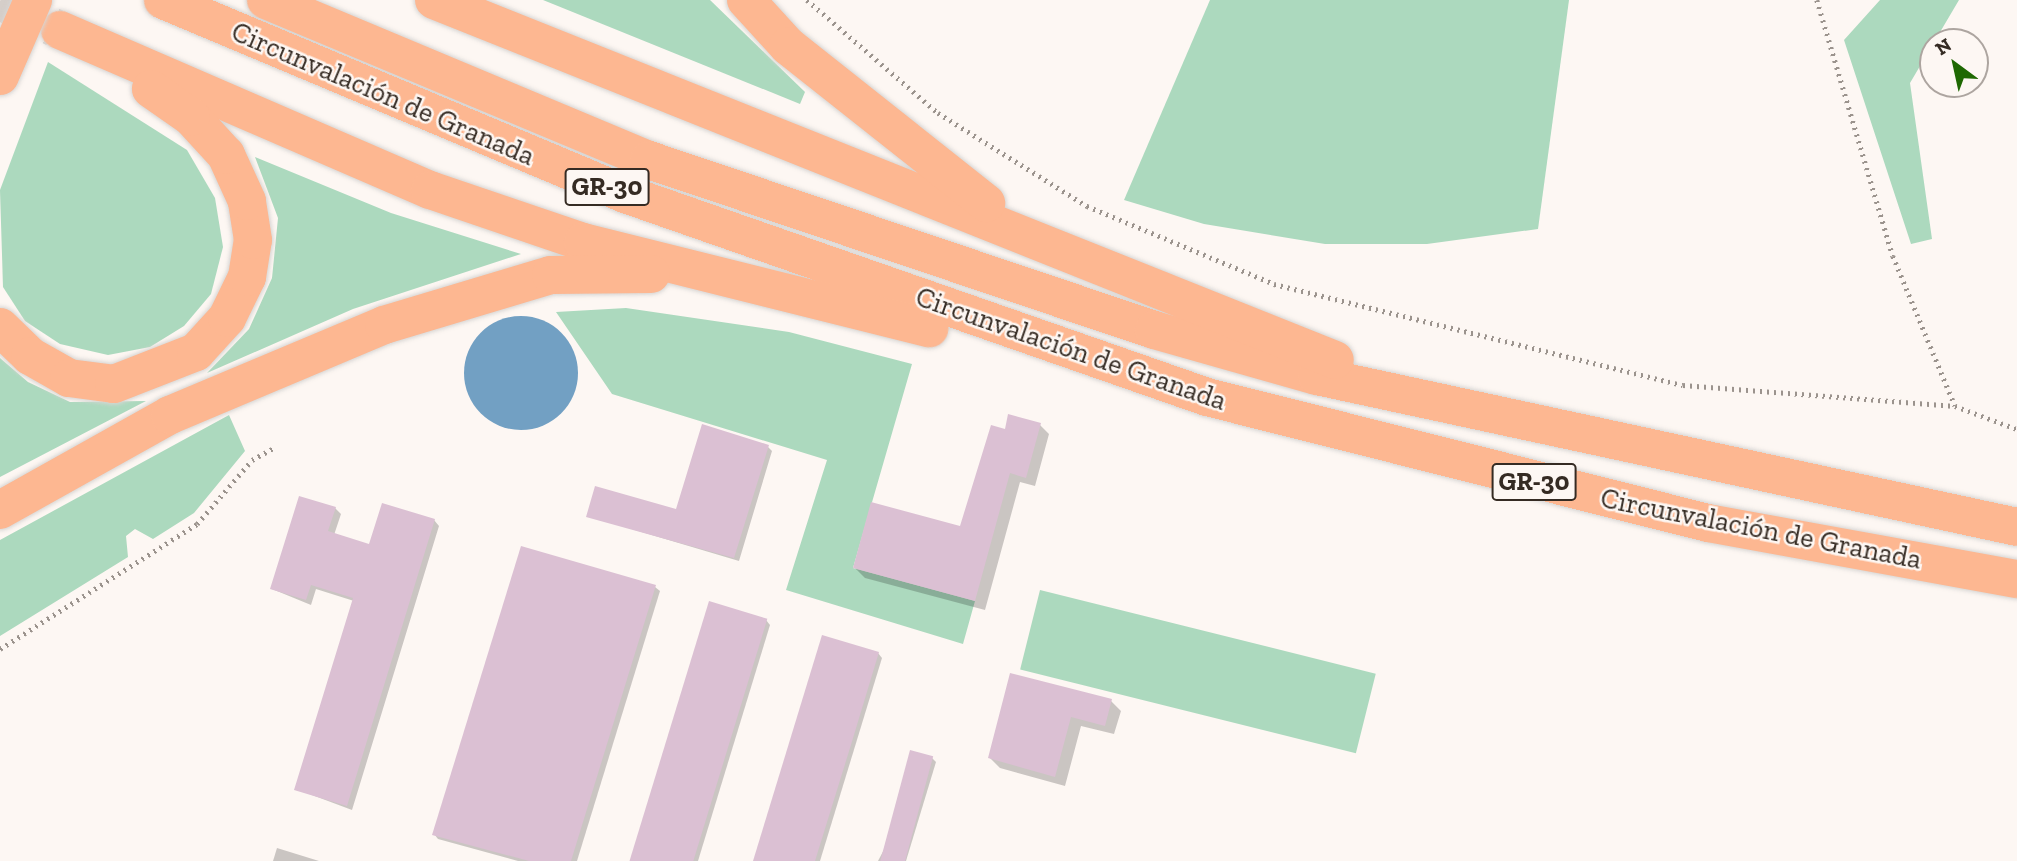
<!DOCTYPE html>
<html>
<head>
<meta charset="utf-8">
<style>
	body { margin:0 }
	#map { position:relative; width:2017px; height:861px; overflow:hidden; background:#fdf7f3; font-family:"Zilla Slab",serif }
	div>[style] { position:absolute }
	.green>* { inset:0; background:#acd9be; transform-origin:0 0 }
	.water>* { inset:0; background:#72a0c3 }
	.round { border-radius:50% }
	.shadow>* { inset:0; background:#0003 }
	.building>* { inset:0; background:#dbc0d3; transform-origin:0 0 }
	.highway-tunnel>* { height:38px; margin-top:-19px; transform-origin:0; background:repeating-linear-gradient(90deg,#d5cec9 0 38px,transparent 0 57px) }
	.path>* { height:4.5px; margin-top:-2.25px; transform-origin:0; background:repeating-linear-gradient(90deg,#9b938d 0 2px,transparent 0 7px) }
	.roads { filter:drop-shadow(0 0 2px #d7d5d3) drop-shadow(0 0 2px #d7d5d3) }
	.highway>* { height:38px; margin:-19px; padding:0 19px; transform-origin:19px; border-radius:19px; background:#fdb791 }
	.bridges { filter:drop-shadow(0 0 2px #d7d5d3) drop-shadow(0 0 2px #d7d5d3) }
	.highway-bridge>* { height:38px; margin:-19px; padding:0 19px; transform-origin:19px; border-radius:19px; background:#fdb791 }
	span { translate:-50% -50%; white-space:nowrap; text-align:center; line-height:1.15; -webkit-text-stroke:5px #fdf7f3; paint-order:stroke }
	.shield-label span { padding:2px 5px; background:#fdf7f3; border:2px solid; border-radius:5px; -webkit-text-stroke-width:0 }
	.shield-label { font-size:26px; color:#352b23; font-weight:700 }
	.street-label { font-size:28px; color:#352b23 }
	.north { position:absolute; left:1919px; top:28px; width:70px; height:70px; box-sizing:border-box; background:#fdf7f3; border:2px solid #ada5a0; border-radius:50%; rotate:327deg; font-size:19px; font-weight:700; line-height:28px; text-align:center; color:#352b23 }
	.north::after { content:''; display:block; margin:auto; width:24px; height:32px; background:#1e6802; clip-path:polygon(50% 0,100% 100%,50% 72%,0 100%) }
</style>
</head>
<body>
<div id="map">
	<div class="green">
		<div style="clip-path:polygon(543px 0,710px 0,805px 92px,800px 104px)"></div>
		<div style="clip-path:polygon(1210px 0,1569px 0,1538px 229px,1427px 244px,1325px 244px,1204px 224px,1124px 200px)"></div>
		<div style="clip-path:polygon(1880px 0,1959px 0,1910px 83px,1932px 239px,1911px 244px,1844px 40px)"></div>
		<div style="clip-path:polygon(48px 62px,187px 150px,215px 198px,223px 247px,211px 294px,184px 326px,150px 347px,108px 355px,60px 344px,25px 321px,3px 287px,0 190px)"></div>
		<div style="clip-path:polygon(255px 157px,391px 213px,521px 254px,353px 309px,207px 373px,249px 329px,272px 278px,278px 218px)"></div>
		<div style="clip-path:polygon(626px 308px,789px 332px,912px 364px,853px 568px,975px 601px,963px 644px,786px 590px,827px 460px,612px 394px,556px 312px)"></div>
		<div style="clip-path:polygon(0 358px,28px 382px,70px 402px,146px 401px,0 477px)"></div>
		<div style="clip-path:polygon(229px 415px,245px 451px,194px 513px,153px 539px,135px 529px,126px 536px,128px 557px,0 636px,0 540px)"></div>
		<div style="left:1040px;top:590px;width:346px;height:82px;rotate:14deg"></div>
	</div>
	<div class="water">
		<div class="round" style="left:464px;top:316px;width:114px;height:114px"></div>
	</div>
	<div class="shadow">
		<div style="clip-path:polygon(1040px 425px,1049px 434px,1035px 486px,1020px 482px,985px 610px,865px 578px,855px 568px,961px 528px,1006px 431px)"></div>
		<div style="clip-path:polygon(768px 447px,772px 451px,739px 561px,588px 516px,677px 512px)"></div>
		<div style="clip-path:polygon(335px 508px,341px 514px,334px 535px,371px 546px,434px 520px,439px 526px,352px 810px,296px 789px,354px 601px,316px 589px,311px 605px,272px 589px)"></div>
		<div style="clip-path:polygon(655px 587px,660px 591px,577px 861px,518px 861px,438px 839px,434px 834px)"></div>
		<div style="clip-path:polygon(766px 620px,770px 625px,698px 861px,632px 861px)"></div>
		<div style="clip-path:polygon(878px 653px,882px 658px,820px 861px,755px 861px)"></div>
		<div style="clip-path:polygon(1011px 675px,1111px 701px,1121px 711px,1114px 734px,1081px 726px,1065px 786px,1000px 768px,990px 758px)"></div>
		<div style="clip-path:polygon(932px 758px,936px 762px,906px 861px,878px 861px)"></div>
		<div style="clip-path:polygon(277px 848px,319px 861px,273px 861px)"></div>
	</div>
	<div class="building">
		<div style="clip-path:polygon(1008px 414px,1041px 423px,1026px 478px,1010px 473px,975px 601px,853px 568px,871px 502px,960px 526px,991px 425px,1005px 429px)"></div>
		<div style="clip-path:polygon(702px 424px,769px 445px,734px 558px,586px 517px,595px 486px,676px 509px)"></div>
		<div style="clip-path:polygon(299px 496px,336px 507px,328px 531px,369px 544px,382px 503px,435px 519px,347px 806px,294px 790px,353px 598px,311px 585px,306px 600px,270px 589px)"></div>
		<div style="clip-path:polygon(521px 546px,656px 585px,571px 861px,529px 861px,432px 835px)"></div>
		<div style="left:709px;top:601px;width:61px;height:272px;rotate:17deg"></div>
		<div style="clip-path:polygon(822px 635px,879px 652px,850px 748px,815px 861px,753px 861px)"></div>
		<div style="clip-path:polygon(1010px 673px,1112px 699px,1105px 726px,1071px 717px,1055px 777px,988px 758px)"></div>
		<div style="left:910px;top:750px;width:24px;height:116px;rotate:15deg"></div>
	</div>
	<div class="highway-tunnel">
		<div style="left:0;top:1px;width:61px;rotate:26.1deg"></div>
	</div>
	<div class="path">
		<div style="left:807px;top:0;width:173px;rotate:40.8deg"></div>
		<div style="left:938px;top:113px;width:176px;rotate:32deg"></div>
		<div style="left:1087px;top:206px;width:203px;rotate:22.6deg"></div>
		<div style="left:1274px;top:284px;width:421px;rotate:13.9deg"></div>
		<div style="left:1683px;top:385px;width:273px;rotate:4.4deg"></div>
		<div style="left:1955px;top:406px;width:66px;rotate:20.4deg"></div>
		<div style="left:1817px;top:0;width:267px;rotate:73.5deg"></div>
		<div style="left:1893px;top:256px;width:162px;rotate:67.5deg"></div>
		<div style="left:0;top:649px;width:233px;rotate:-32.4deg"></div>
		<div style="left:197px;top:524px;width:84px;rotate:-49.3deg"></div>
		<div style="left:252px;top:460px;width:26px;rotate:-29deg"></div>
	</div>
	<div class="roads">
		<div class="highway">
			<div style="left:163px;top:0;width:501px;rotate:22.78deg"></div>
			<div style="left:625px;top:194px;width:616px;rotate:19.23deg"></div>
			<div style="left:1207px;top:397px;width:517px;rotate:14.12deg"></div>
			<div style="left:1708px;top:523px;width:314px;rotate:10.3deg"></div>
			<div style="left:266px;top:0;width:415px;rotate:22.7deg"></div>
			<div style="left:649px;top:160px;width:533px;rotate:18.6deg"></div>
			<div style="left:1154px;top:330px;width:169px;rotate:15.8deg"></div>
			<div style="left:1317px;top:376px;width:716px;rotate:12.17deg"></div>
			<div style="left:434px;top:0;width:970px;rotate:21.78deg"></div>
			<div style="left:746px;top:0;width:62px;rotate:47.6deg"></div>
			<div style="left:788px;top:46px;width:253px;rotate:38.4deg"></div>
			<div style="left:60px;top:30px;width:403px;rotate:23.4deg"></div>
			<div style="left:430px;top:190px;width:162px;rotate:18.8deg"></div>
			<div style="left:583px;top:242px;width:357px;rotate:14deg"></div>
			<div style="left:0;top:327px;width:42px;rotate:44deg"></div>
			<div style="left:30px;top:356px;width:45px;rotate:29.4deg"></div>
			<div style="left:69px;top:378px;width:45px;rotate:7.6deg"></div>
			<div style="left:114px;top:384px;width:88px;rotate:-21.3deg"></div>
			<div style="left:196px;top:352px;width:46px;rotate:-47.6deg"></div>
			<div style="left:227px;top:318px;width:46px;rotate:-64deg"></div>
			<div style="left:247px;top:277px;width:37px;rotate:-81deg"></div>
			<div style="left:253px;top:240px;width:39px;rotate:-99deg"></div>
			<div style="left:247px;top:201px;width:51px;rotate:-114.5deg"></div>
			<div style="left:226px;top:155px;width:52px;rotate:-132.6deg"></div>
			<div style="left:191px;top:117px;width:49px;rotate:-145deg"></div>
			<div style="left:0;top:510px;width:195px;rotate:-29.2deg"></div>
			<div style="left:170px;top:415px;width:232px;rotate:-22.8deg"></div>
			<div style="left:384px;top:325px;width:174px;rotate:-16.7deg"></div>
			<div style="left:551px;top:275px;width:100px;rotate:-0.6deg"></div>
		</div>
	</div>
	<div class="bridges">
		<div class="highway-bridge">
			<div style="left:0;top:76px;width:83px;rotate:-66.5deg"></div>
		</div>
	</div>
	<div class="shield-label">
		<span style="left:607px;top:187px">GR-30</span>
		<span style="left:1534px;top:482px">GR-30</span>
	</div>
	<div class="street-label">
		<span style="left:383px;top:94px;rotate:23deg">Circunvalación de Granada</span>
		<span style="left:1071px;top:349px;rotate:19deg">Circunvalación de Granada</span>
		<span style="left:1761px;top:529px;rotate:11deg">Circunvalación de Granada</span>
	</div>
	<div class="north">N</div>
</div>
</body>
</html>
